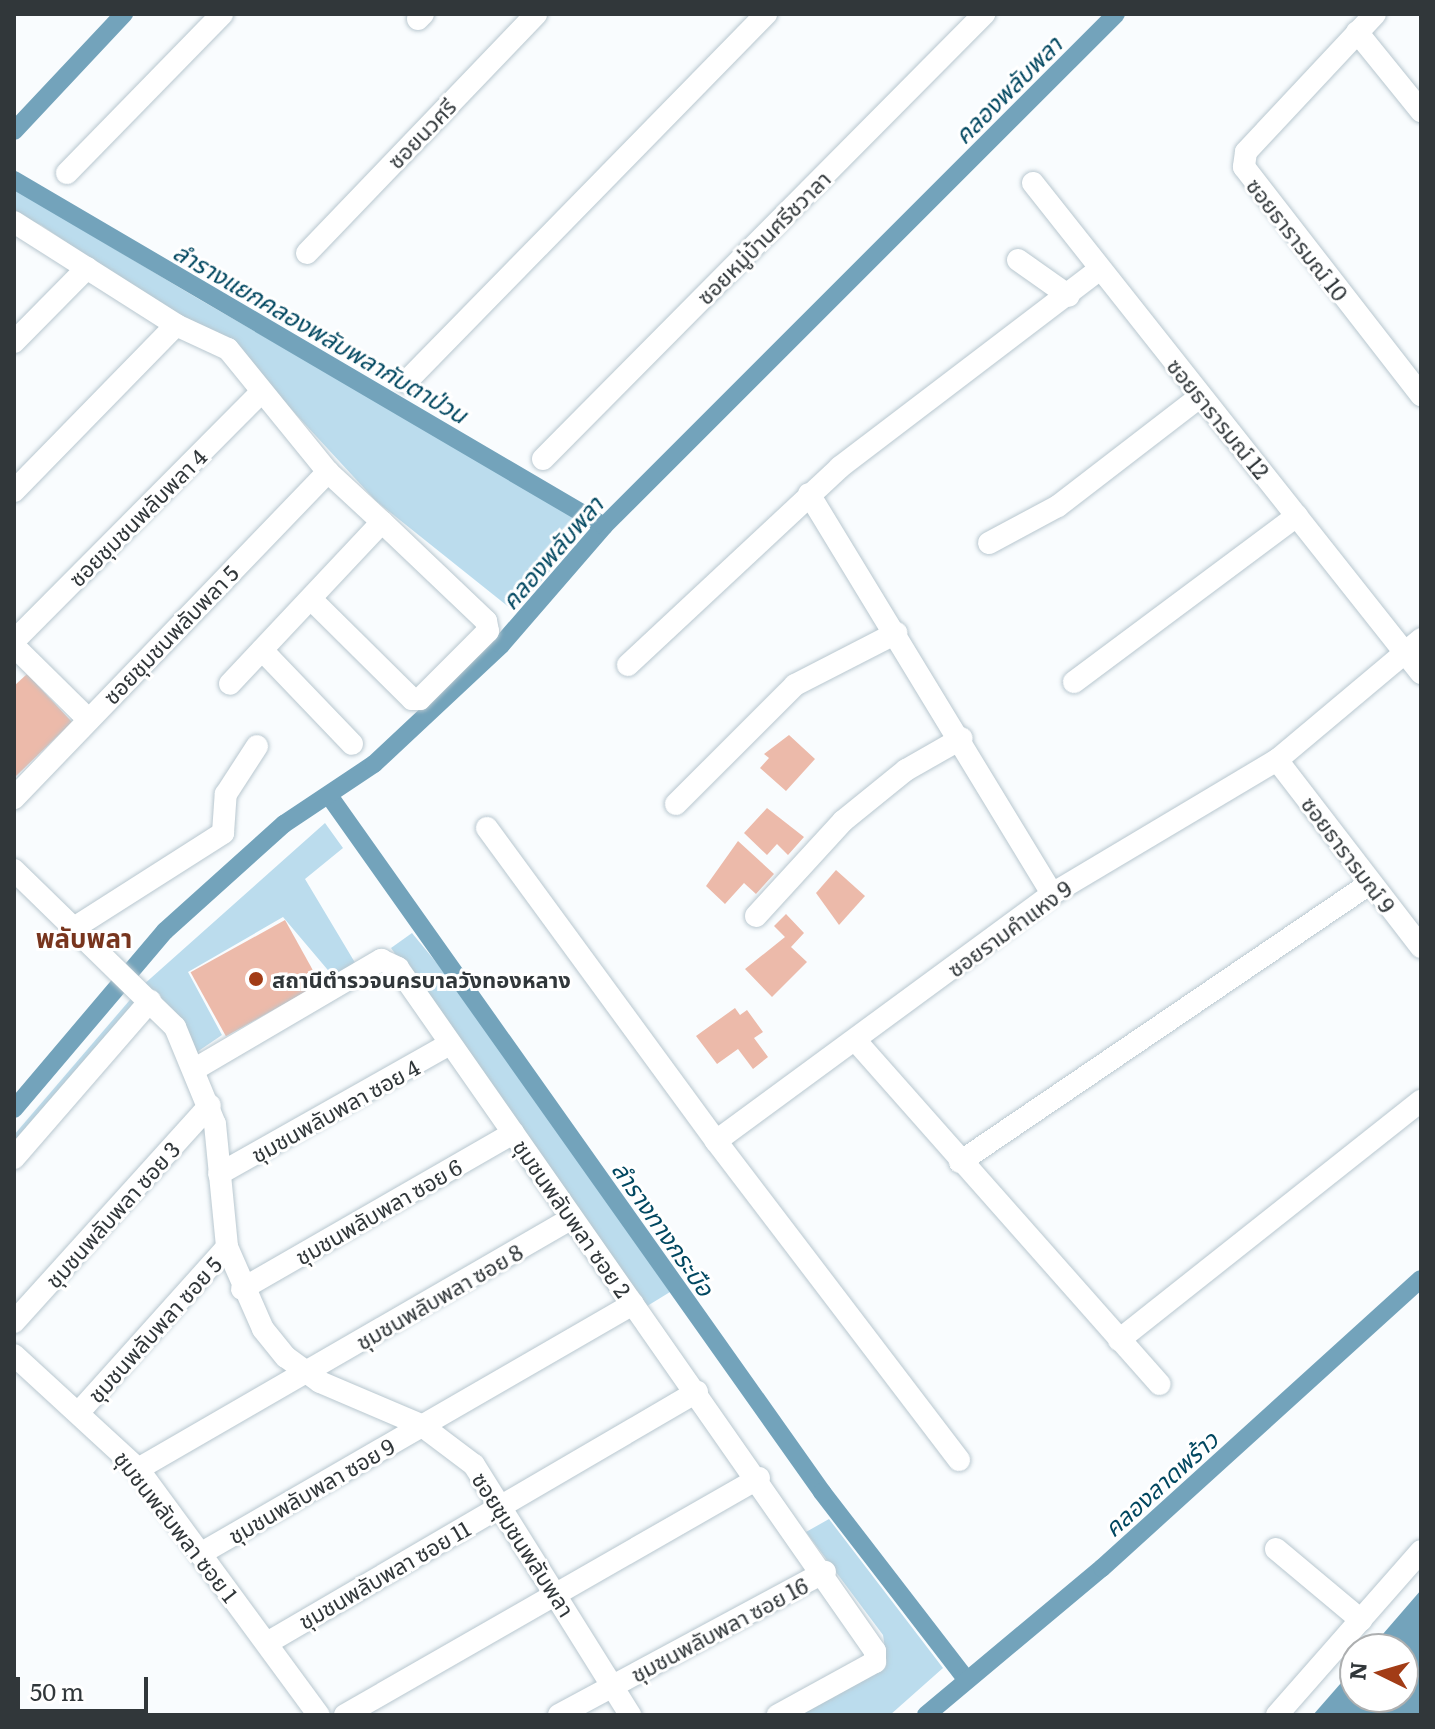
<!DOCTYPE html>
<html>
<head>
<meta charset="utf-8">
<style>
	body { margin:0 }
	#map { position:relative; width:1435px; height:1729px; overflow:hidden; background:#f9fcfe; font-family:Literata,"Noto Sans Thai",serif }
	div>[style] { position:absolute }
	.green>* { inset:0; background:#bbdced }
	.water>* { inset:0; background:#73a3bb }
	.canal>* { height:18px; margin:-9px; padding:0 9px; transform-origin:9px; border-radius:9px; background:#73a3bb }
	.building>* { inset:0; background:#ecbaaa; transform-origin:0 0 }
	.roads { filter:drop-shadow(0 0 2px #b8c7cf) drop-shadow(0 0 2px #b8c7cf) }
	.minor>* { height:22px; margin:-11px; padding:0 11px; transform-origin:11px; border-radius:11px; background:#fff }
	.dots>* { width:22px; height:22px; translate:-50% -50%; box-sizing:border-box; border:4px solid #fff; border-radius:50% }
	span { translate:-50% -50%; white-space:nowrap; text-align:center; line-height:1.15; -webkit-text-stroke:6px #fff; paint-order:stroke }
	.street-label { font-size:22px; color:#31373a }
	.poi-label { font-size:22px; color:#31373a; font-weight:700 }
	.left { translate:0 -50%; text-align:left }
	.water-label { font-size:24px; color:#014760; font-style:italic }
	.quarter-label { font-size:26px; color:#78351e; font-weight:700 }
	.frame { position:absolute; inset:0; border:16px solid #31373a; pointer-events:none }
	.north { position:absolute; left:1339px; top:1633px; width:80px; height:80px; box-sizing:border-box; background:#fff; border:2px solid #adafb0; border-radius:50%; rotate:275deg; font-size:22px; font-weight:700; line-height:32px; text-align:center; color:#31373a }
	.north::after { content:''; display:block; margin:auto; width:28px; height:36px; background:#a23c16; clip-path:polygon(50% 0,100% 100%,50% 72%,0 100%) }
	.scale { position:absolute; left:16px; top:1677px; width:132px; height:36px; box-sizing:border-box; border:4px solid #31373a; border-top:0; padding-left:10px; font-size:24px; line-height:28px; white-space:nowrap; color:#31373a; -webkit-text-stroke:6px #fff; paint-order:stroke }
</style>
</head>
<body>
<div id="map">
	<div class="green">
		<div style="clip-path:polygon(14px 189px,197px 298px,590px 524px,515px 612px,376px 501px,255px 370px,41px 225px,14px 214px)"></div>
		<div style="clip-path:polygon(325px 823px,343px 848px,305px 879px,357px 966px,338px 982px,283px 917px,188px 972px,222px 1035px,197px 1052px,142px 986px)"></div>
		<div style="clip-path:polygon(412px 933px,491px 1029px,670px 1292px,644px 1308px,391px 948px)"></div>
		<div style="clip-path:polygon(135px 994px,145px 1003px,14px 1154px,14px 1135px)"></div>
		<div style="clip-path:polygon(829px 1519px,943px 1668px,890px 1715px,795px 1715px,886px 1655px,883px 1635px,806px 1532px)"></div>
	</div>
	<div class="water">
		<div style="clip-path:polygon(1421px 1590px,1421px 1715px,1313px 1715px,1355px 1667px,1355px 1697px,1403px 1697px,1403px 1649px,1370px 1649px)"></div>
	</div>
	<div class="canal">
		<div style="left:14px;top:131px;width:161px;rotate:-46.8deg"></div>
		<div style="left:14px;top:180px;width:684px;rotate:30.39deg"></div>
		<div style="left:330px;top:797px;width:852px;rotate:54.7deg"></div>
		<div style="left:822px;top:1492px;width:237px;rotate:52.4deg"></div>
		<div style="left:14px;top:1109px;width:233px;rotate:-49.7deg"></div>
		<div style="left:165px;top:931px;width:160px;rotate:-42deg"></div>
		<div style="left:284px;top:824px;width:108px;rotate:-33.7deg"></div>
		<div style="left:374px;top:764px;width:174px;rotate:-43.1deg"></div>
		<div style="left:501px;top:645px;width:157px;rotate:-49.1deg"></div>
		<div style="left:604px;top:526px;width:724px;rotate:-45deg"></div>
		<div style="left:926px;top:1715px;width:229px;rotate:-39.9deg"></div>
		<div style="left:1102px;top:1568px;width:430px;rotate:-42.2deg"></div>
	</div>
	<div class="building">
		<div style="clip-path:polygon(27px 674px,72px 722px,14px 778px,14px 686px)"></div>
		<div style="clip-path:polygon(789px 735px,815px 759px,786px 791px,760px 768px,769px 758px,764px 754px)"></div>
		<div style="clip-path:polygon(767px 808px,804px 837px,788px 855px,777px 844px,767px 855px,744px 833px)"></div>
		<div style="clip-path:polygon(738px 841px,774px 874px,756px 894px,744px 883px,725px 904px,706px 886px)"></div>
		<div style="clip-path:polygon(836px 870px,865px 896px,839px 925px,816px 893px)"></div>
		<div style="clip-path:polygon(786px 914px,804px 933px,791px 947px,807px 962px,772px 997px,745px 969px,785px 937px,774px 926px)"></div>
		<div style="left:285px;top:920px;width:73px;height:108px;rotate:61deg"></div>
		<div style="clip-path:polygon(735px 1008px,740px 1015px,747px 1010px,763px 1032px,754px 1038px,768px 1057px,753px 1069px,738px 1049px,717px 1064px,696px 1036px)"></div>
	</div>
	<div class="roads">
		<div class="minor">
			<div style="left:1375px;top:14px;width:189px;rotate:133.1deg"></div>
			<div style="left:1246px;top:152px;width:15px;rotate:98deg"></div>
			<div style="left:1244px;top:167px;width:289px;rotate:52.2deg"></div>
			<div style="left:418px;top:19px;width:7px;rotate:-45deg"></div>
			<div style="left:1357px;top:32px;width:102px;rotate:51deg"></div>
			<div style="left:67px;top:173px;width:222px;rotate:-45.7deg"></div>
			<div style="left:1033px;top:183px;width:625px;rotate:51.63deg"></div>
			<div style="left:14px;top:222px;width:192px;rotate:32.4deg"></div>
			<div style="left:176px;top:325px;width:57px;rotate:24.8deg"></div>
			<div style="left:228px;top:349px;width:159px;rotate:50.9deg"></div>
			<div style="left:328px;top:472px;width:74px;rotate:42.8deg"></div>
			<div style="left:382px;top:522px;width:222px;rotate:133.2deg"></div>
			<div style="left:307px;top:253px;width:331px;rotate:-46.2deg"></div>
			<div style="left:1018px;top:260px;width:62px;rotate:35.2deg"></div>
			<div style="left:14px;top:342px;width:104px;rotate:-45.4deg"></div>
			<div style="left:406px;top:382px;width:515px;rotate:-45.63deg"></div>
			<div style="left:543px;top:459px;width:627px;rotate:-45.26deg"></div>
			<div style="left:14px;top:491px;width:232px;rotate:-45.7deg"></div>
			<div style="left:809px;top:494px;width:468px;rotate:58.7deg"></div>
			<div style="left:989px;top:543px;width:78px;rotate:-28.2deg"></div>
			<div style="left:1058px;top:506px;width:180px;rotate:-37.6deg"></div>
			<div style="left:311px;top:599px;width:142px;rotate:44.7deg"></div>
			<div style="left:412px;top:699px;width:8px"></div>
			<div style="left:420px;top:699px;width:96px;rotate:-45deg"></div>
			<div style="left:488px;top:631px;width:10px;rotate:-101deg"></div>
			<div style="left:486px;top:621px;width:144px;rotate:-136.4deg"></div>
			<div style="left:14px;top:641px;width:351px;rotate:-45.2deg"></div>
			<div style="left:14px;top:646px;width:103px;rotate:44.6deg"></div>
			<div style="left:262px;top:650px;width:130px;rotate:46.2deg"></div>
			<div style="left:628px;top:665px;width:290px;rotate:-43deg"></div>
			<div style="left:840px;top:467px;width:325px;rotate:-37.3deg"></div>
			<div style="left:1074px;top:682px;width:278px;rotate:-36.7deg"></div>
			<div style="left:1277px;top:760px;width:236px;rotate:52.4deg"></div>
			<div style="left:14px;top:798px;width:453px;rotate:-46.1deg"></div>
			<div style="left:676px;top:804px;width:168px;rotate:-45deg"></div>
			<div style="left:795px;top:685px;width:114px;rotate:-27.2deg"></div>
			<div style="left:487px;top:828px;width:388px;rotate:53.8deg"></div>
			<div style="left:14px;top:870px;width:225px;rotate:44.3deg"></div>
			<div style="left:175px;top:1027px;width:105px;rotate:67.6deg"></div>
			<div style="left:215px;top:1124px;width:124px;rotate:84.4deg"></div>
			<div style="left:227px;top:1247px;width:90px;rotate:66.3deg"></div>
			<div style="left:263px;top:1329px;width:36px;rotate:51deg"></div>
			<div style="left:286px;top:1357px;width:42px;rotate:36.3deg"></div>
			<div style="left:320px;top:1382px;width:110px;rotate:23.1deg"></div>
			<div style="left:421px;top:1425px;width:66px;rotate:37deg"></div>
			<div style="left:474px;top:1465px;width:295px;rotate:58deg"></div>
			<div style="left:756px;top:916px;width:129px;rotate:-47.5deg"></div>
			<div style="left:843px;top:821px;width:81px;rotate:-39deg"></div>
			<div style="left:906px;top:770px;width:64px;rotate:-29.7deg"></div>
			<div style="left:74px;top:928px;width:177px;rotate:-32.5deg"></div>
			<div style="left:223px;top:833px;width:39px;rotate:-86deg"></div>
			<div style="left:226px;top:794px;width:57px;rotate:-57.1deg"></div>
			<div style="left:856px;top:1041px;width:458px;rotate:48.5deg"></div>
			<div style="left:195px;top:1069px;width:216px;rotate:-30.4deg"></div>
			<div style="left:381px;top:960px;width:19px;rotate:25deg"></div>
			<div style="left:398px;top:968px;width:833px;rotate:55.07deg"></div>
			<div style="left:875px;top:1651px;width:11px;rotate:90deg"></div>
			<div style="left:875px;top:1662px;width:111px;rotate:151.3deg"></div>
			<div style="left:14px;top:1158px;width:208px;rotate:-49.1deg"></div>
			<div style="left:960px;top:1162px;width:497px;rotate:-34.2deg"></div>
			<div style="left:219px;top:1174px;width:265px;rotate:-29.4deg"></div>
			<div style="left:242px;top:1289px;width:313px;rotate:-29.9deg"></div>
			<div style="left:14px;top:1322px;width:292px;rotate:-47.9deg"></div>
			<div style="left:1119px;top:1340px;width:385px;rotate:-38.4deg"></div>
			<div style="left:14px;top:1355px;width:168px;rotate:42.6deg"></div>
			<div style="left:138px;top:1469px;width:305px;rotate:53.7deg"></div>
			<div style="left:80px;top:1411px;width:220px;rotate:-48.1deg"></div>
			<div style="left:959px;top:1460px;width:401px;rotate:-127.3deg"></div>
			<div style="left:716px;top:1141px;width:417px;rotate:-36.3deg"></div>
			<div style="left:1052px;top:894px;width:262px;rotate:-30.8deg"></div>
			<div style="left:1277px;top:760px;width:188px;rotate:-40deg"></div>
			<div style="left:138px;top:1469px;width:501px;rotate:-30.04deg"></div>
			<div style="left:1276px;top:1549px;width:111px;rotate:39.9deg"></div>
			<div style="left:200px;top:1554px;width:500px;rotate:-30deg"></div>
			<div style="left:267px;top:1643px;width:498px;rotate:-30.3deg"></div>
			<div style="left:345px;top:1715px;width:477px;rotate:-29.8deg"></div>
			<div style="left:559px;top:1715px;width:302px;rotate:-28.3deg"></div>
			<div style="left:1277px;top:1715px;width:218px;rotate:-48.7deg"></div>
		</div>
	</div>
	<div class="dots">
		<div style="left:256px;top:979px;background:#a23c16"></div>
	</div>
	<div class="street-label">
		<span style="left:421px;top:133px;rotate:-46deg">ซอยนวศรี</span>
		<span style="left:763px;top:237px;rotate:-45deg">ซอยหมู่บ้านศรีชวาลา</span>
		<span style="left:1298px;top:239px;rotate:52deg">ซอยธารารมณ์ 10</span>
		<span style="left:1219px;top:418px;rotate:51deg">ซอยธารารมณ์ 12</span>
		<span style="left:137px;top:517px;rotate:-45deg">ซอยชุมชนพลับพลา 4</span>
		<span style="left:170px;top:634px;rotate:-46deg">ซอยชุมชนพลับพลา 5</span>
		<span style="left:1349px;top:854px;rotate:53deg">ซอยธารารมณ์ 9</span>
		<span style="left:1009px;top:928px;rotate:-36deg">ซอยรามคำแหง 9</span>
		<span style="left:335px;top:1110px;rotate:-29deg">ชุมชนพลับพลา ซอย 4</span>
		<span style="left:378px;top:1211px;rotate:-30deg">ชุมชนพลับพลา ซอย 6</span>
		<span style="left:112px;top:1214px;rotate:-48deg">ชุมชนพลับพลา ซอย 3</span>
		<span style="left:573px;top:1218px;rotate:55deg">ชุมชนพลับพลา ซอย 2</span>
		<span style="left:439px;top:1296px;rotate:-30deg">ชุมชนพลับพลา ซอย 8</span>
		<span style="left:154px;top:1329px;rotate:-48deg">ชุมชนพลับพลา ซอย 5</span>
		<span style="left:311px;top:1490px;rotate:-30deg">ชุมชนพลับพลา ซอย 9</span>
		<span style="left:177px;top:1526px;rotate:52deg">ชุมชนพลับพลา ซอย 1</span>
		<span style="left:524px;top:1544px;rotate:57deg">ซอยชุมชนพลับพลา</span>
		<span style="left:384px;top:1574px;rotate:-30deg">ชุมชนพลับพลา ซอย 11</span>
		<span style="left:719px;top:1629px;rotate:-28deg">ชุมชนพลับพลา ซอย 16</span>
	</div>
	<div class="poi-label">
		<span class="left" style="left:272px;top:979px">สถานีตำรวจนครบาลวังทองหลาง</span>
	</div>
	<div class="water-label">
		<span style="left:1007px;top:89px;rotate:-45deg">คลองพลับพลา</span>
		<span style="left:321px;top:332px;rotate:30deg">ลำรางแยกคลองพลับพลากับตาป่วน</span>
		<span style="left:551px;top:552px;rotate:-49deg">คลองพลับพลา</span>
		<span style="left:664px;top:1228px;rotate:55deg">ลำรางทางกระบือ</span>
		<span style="left:1160px;top:1483px;rotate:-42deg">คลองลาดพร้าว</span>
	</div>
	<div class="quarter-label">
		<span style="left:84px;top:937px">พลับพลา</span>
	</div>
	<div class="frame"></div>
	<div class="north">N</div>
	<div class="scale">50 m</div>
</div>
</body>
</html>
